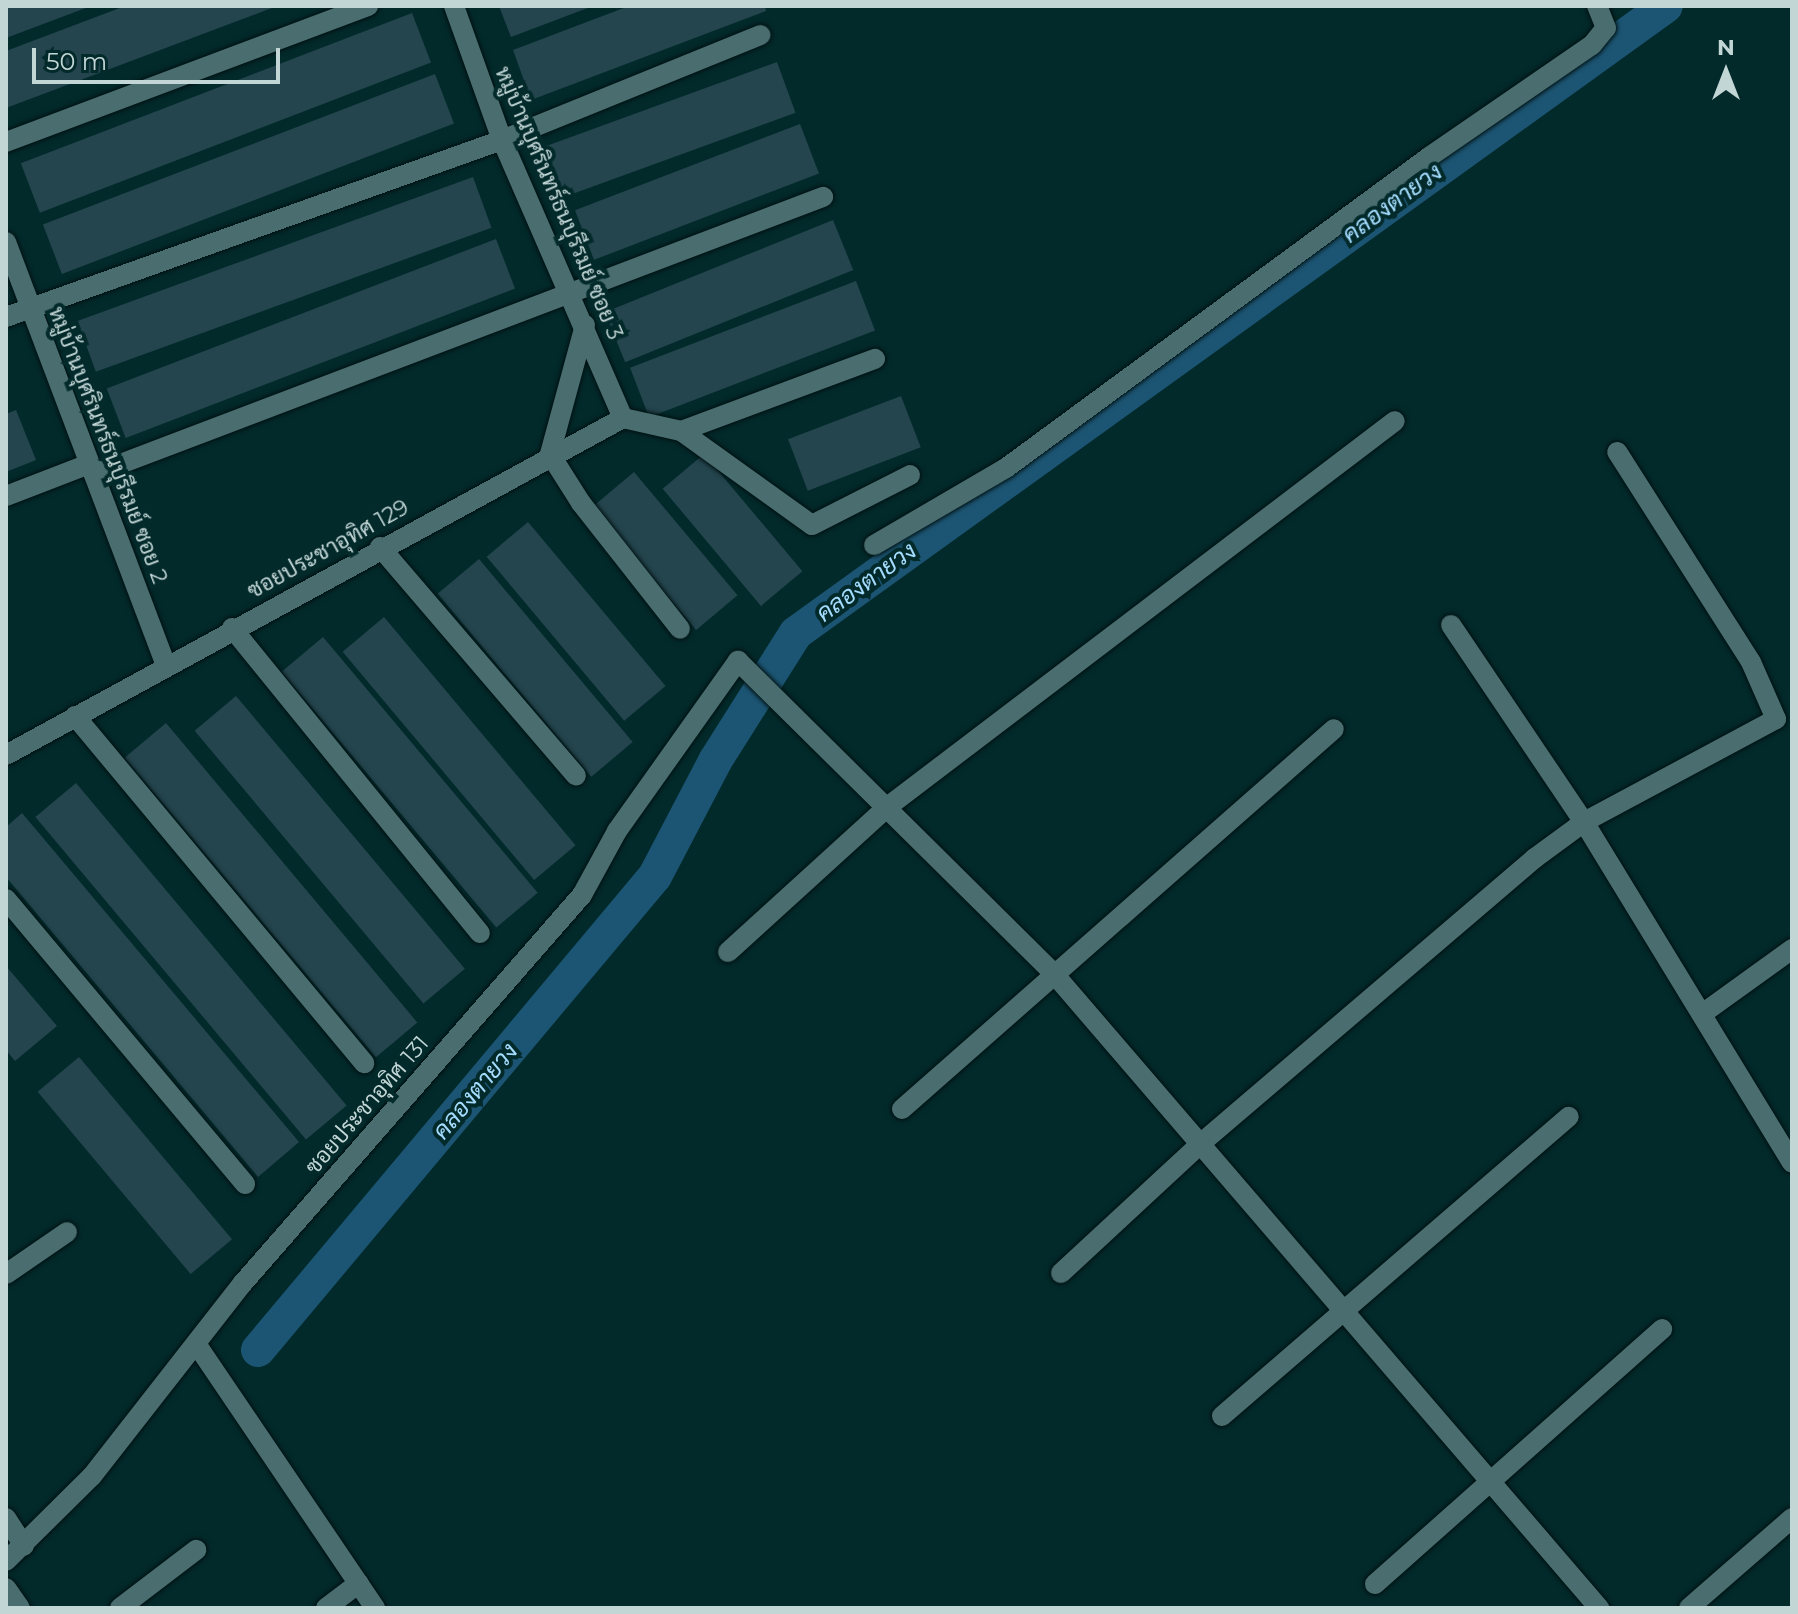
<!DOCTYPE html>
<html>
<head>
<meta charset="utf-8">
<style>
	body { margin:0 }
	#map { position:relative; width:1798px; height:1614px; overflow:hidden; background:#032a2b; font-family:Montserrat,Sarabun,sans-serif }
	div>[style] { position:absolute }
	.canal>* { height:34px; margin:-17px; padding:0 17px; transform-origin:17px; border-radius:17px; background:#1c5573 }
	.building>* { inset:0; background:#24454e; transform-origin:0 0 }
	.roads { filter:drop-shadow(0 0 2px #001112) drop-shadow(0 0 2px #001112) }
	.minor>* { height:20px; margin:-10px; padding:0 10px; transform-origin:10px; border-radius:10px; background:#4a6e6f }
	span { translate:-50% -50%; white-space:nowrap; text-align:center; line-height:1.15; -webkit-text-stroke:8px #032a2b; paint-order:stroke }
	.street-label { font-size:22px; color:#c3d6d6 }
	.water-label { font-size:24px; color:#a4dcfe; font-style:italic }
	.frame { position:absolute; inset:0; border:8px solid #c3d6d6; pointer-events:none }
	.north { position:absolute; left:1686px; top:32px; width:80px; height:80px; -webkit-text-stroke:6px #032a2b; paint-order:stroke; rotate:0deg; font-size:22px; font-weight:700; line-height:32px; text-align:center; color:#c3d6d6 }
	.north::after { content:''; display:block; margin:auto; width:28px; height:36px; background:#c3d6d6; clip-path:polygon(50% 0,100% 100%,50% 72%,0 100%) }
	.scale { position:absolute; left:32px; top:48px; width:248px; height:36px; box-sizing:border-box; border:4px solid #c3d6d6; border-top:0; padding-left:10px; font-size:24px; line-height:28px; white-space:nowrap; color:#c3d6d6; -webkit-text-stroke:6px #032a2b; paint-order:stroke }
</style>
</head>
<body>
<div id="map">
	<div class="canal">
		<div style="left:258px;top:1350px;width:618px;rotate:-50.05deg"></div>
		<div style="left:655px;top:876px;width:130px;rotate:-62.4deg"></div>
		<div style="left:715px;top:761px;width:151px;rotate:-57.7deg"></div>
		<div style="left:796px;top:633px;width:1072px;rotate:-35.78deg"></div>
	</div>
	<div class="building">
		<div style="clip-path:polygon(6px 6px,91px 6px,6px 38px)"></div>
		<div style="clip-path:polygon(125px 6px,277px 6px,6px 108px,6px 51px)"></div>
		<div style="clip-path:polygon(499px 6px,593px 6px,511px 37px)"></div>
		<div style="clip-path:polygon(629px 6px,765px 6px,766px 11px,531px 100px,513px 50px)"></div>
		<div style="left:412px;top:13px;width:53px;height:419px;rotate:69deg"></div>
		<div style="left:777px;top:62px;width:54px;height:247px;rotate:70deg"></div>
		<div style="left:435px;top:74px;width:53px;height:420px;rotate:69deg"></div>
		<div style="left:800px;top:124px;width:53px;height:241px;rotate:69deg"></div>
		<div style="left:473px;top:177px;width:54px;height:421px;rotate:70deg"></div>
		<div style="left:833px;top:220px;width:54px;height:246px;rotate:68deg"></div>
		<div style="left:496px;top:239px;width:53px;height:417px;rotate:69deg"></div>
		<div style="left:856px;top:281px;width:53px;height:242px;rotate:69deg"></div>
		<div style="left:901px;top:396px;width:55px;height:121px;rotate:69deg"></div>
		<div style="clip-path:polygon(16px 410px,36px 460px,6px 472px,6px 414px)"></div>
		<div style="left:704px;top:454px;width:153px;height:54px;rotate:50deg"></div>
		<div style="left:634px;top:472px;width:161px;height:54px;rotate:50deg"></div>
		<div style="left:528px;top:522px;width:214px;height:54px;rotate:50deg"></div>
		<div style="left:479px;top:559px;width:239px;height:54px;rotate:50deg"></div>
		<div style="left:384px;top:617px;width:298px;height:54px;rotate:50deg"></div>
		<div style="left:323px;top:637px;width:334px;height:54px;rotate:50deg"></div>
		<div style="left:236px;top:696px;width:356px;height:54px;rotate:50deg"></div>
		<div style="left:166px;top:723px;width:391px;height:54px;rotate:50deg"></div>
		<div style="left:76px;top:783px;width:421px;height:53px;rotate:50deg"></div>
		<div style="clip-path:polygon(22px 813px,299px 1142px,258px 1177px,6px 877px,6px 827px)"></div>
		<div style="clip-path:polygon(6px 966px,57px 1026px,15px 1061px,6px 1050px)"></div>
		<div style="left:79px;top:1057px;width:238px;height:54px;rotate:50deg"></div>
	</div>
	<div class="roads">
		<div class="minor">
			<div style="left:454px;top:6px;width:142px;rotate:70.3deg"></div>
			<div style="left:502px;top:140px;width:303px;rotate:66.5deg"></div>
			<div style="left:6px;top:142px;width:387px;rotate:-20.6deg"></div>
			<div style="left:6px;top:242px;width:452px;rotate:69.3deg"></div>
			<div style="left:6px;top:317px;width:527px;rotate:-19.64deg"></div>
			<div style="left:502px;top:140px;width:279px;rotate:-22.1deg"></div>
			<div style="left:585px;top:325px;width:134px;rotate:105.2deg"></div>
			<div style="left:550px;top:454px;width:58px;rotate:57.7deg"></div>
			<div style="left:581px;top:503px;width:160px;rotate:51.8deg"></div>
			<div style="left:681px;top:431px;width:207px;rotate:-20.4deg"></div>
			<div style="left:94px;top:474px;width:780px;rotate:-20.81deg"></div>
			<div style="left:6px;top:496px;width:89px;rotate:-21.1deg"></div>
			<div style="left:874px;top:545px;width:153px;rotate:-30.3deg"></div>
			<div style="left:1006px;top:468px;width:525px;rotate:-36.32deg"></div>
			<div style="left:1429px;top:157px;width:198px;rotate:-34.5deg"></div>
			<div style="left:1592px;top:45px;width:22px;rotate:-51deg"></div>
			<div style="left:1606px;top:28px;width:24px;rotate:-112deg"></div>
			<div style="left:380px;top:547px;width:301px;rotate:49.4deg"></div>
			<div style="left:1451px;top:625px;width:238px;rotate:56deg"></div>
			<div style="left:1584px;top:822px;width:399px;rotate:58.6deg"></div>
			<div style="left:232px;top:628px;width:393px;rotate:50.9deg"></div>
			<div style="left:75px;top:716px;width:452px;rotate:50.2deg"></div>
			<div style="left:6px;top:755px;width:703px;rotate:-28.64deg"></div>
			<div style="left:623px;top:418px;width:59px;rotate:12.6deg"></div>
			<div style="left:681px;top:431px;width:161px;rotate:35.7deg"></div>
			<div style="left:812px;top:525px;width:110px;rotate:-27deg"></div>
			<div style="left:6px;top:899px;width:372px;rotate:50deg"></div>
			<div style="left:728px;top:952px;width:214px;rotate:-42.3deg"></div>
			<div style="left:886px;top:808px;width:639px;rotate:-37.25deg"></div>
			<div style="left:1702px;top:1014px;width:111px;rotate:-35.8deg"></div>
			<div style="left:902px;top:1109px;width:575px;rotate:-41.34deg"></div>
			<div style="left:1061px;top:1273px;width:188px;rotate:-42.8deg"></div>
			<div style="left:1199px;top:1145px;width:442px;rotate:-40.5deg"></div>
			<div style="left:1535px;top:858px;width:61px;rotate:-36.3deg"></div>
			<div style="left:1584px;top:822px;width:218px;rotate:-28.2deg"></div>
			<div style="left:1776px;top:719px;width:62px;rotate:-113.7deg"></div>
			<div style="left:1751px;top:662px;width:249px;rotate:-122.5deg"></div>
			<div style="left:6px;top:1274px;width:74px;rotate:-34.5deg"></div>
			<div style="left:197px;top:1345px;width:318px;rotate:55.9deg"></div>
			<div style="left:1222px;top:1416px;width:458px;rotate:-40.8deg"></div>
			<div style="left:6px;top:1518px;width:33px;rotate:57deg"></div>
			<div style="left:6px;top:1561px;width:121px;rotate:-44.7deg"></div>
			<div style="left:92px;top:1476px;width:245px;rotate:-52deg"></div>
			<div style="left:243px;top:1283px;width:515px;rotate:-48.86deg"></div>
			<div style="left:582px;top:895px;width:73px;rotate:-61.3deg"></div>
			<div style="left:617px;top:831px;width:209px;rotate:-54.6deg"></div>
			<div style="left:738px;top:661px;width:446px;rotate:44.7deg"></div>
			<div style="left:1055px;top:975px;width:835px;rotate:49.32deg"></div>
			<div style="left:1375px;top:1584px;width:384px;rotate:-41.6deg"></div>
			<div style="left:6px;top:1588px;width:24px;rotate:55deg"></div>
			<div style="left:120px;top:1608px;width:96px;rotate:-37.3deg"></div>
			<div style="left:326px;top:1608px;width:41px;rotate:-37.1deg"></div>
			<div style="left:1689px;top:1608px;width:137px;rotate:-41.1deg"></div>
		</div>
	</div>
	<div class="street-label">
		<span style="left:559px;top:203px;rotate:67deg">หมู่บ้านบุศรินทร์ธนบุรีรมย์ ซอย 3</span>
		<span style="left:108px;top:445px;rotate:69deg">หมู่บ้านบุศรินทร์ธนบุรีรมย์ ซอย 2</span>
		<span style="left:328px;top:549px;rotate:-29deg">ซอยประชาอุทิศ 129</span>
		<span style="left:367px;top:1105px;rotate:-49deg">ซอยประชาอุทิศ 131</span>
	</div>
	<div class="water-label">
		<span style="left:1392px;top:203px;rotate:-36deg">คลองตายวง</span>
		<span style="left:866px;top:582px;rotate:-36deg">คลองตายวง</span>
		<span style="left:475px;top:1091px;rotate:-50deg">คลองตายวง</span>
	</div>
	<div class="frame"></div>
	<div class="north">N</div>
	<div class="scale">50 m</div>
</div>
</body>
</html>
